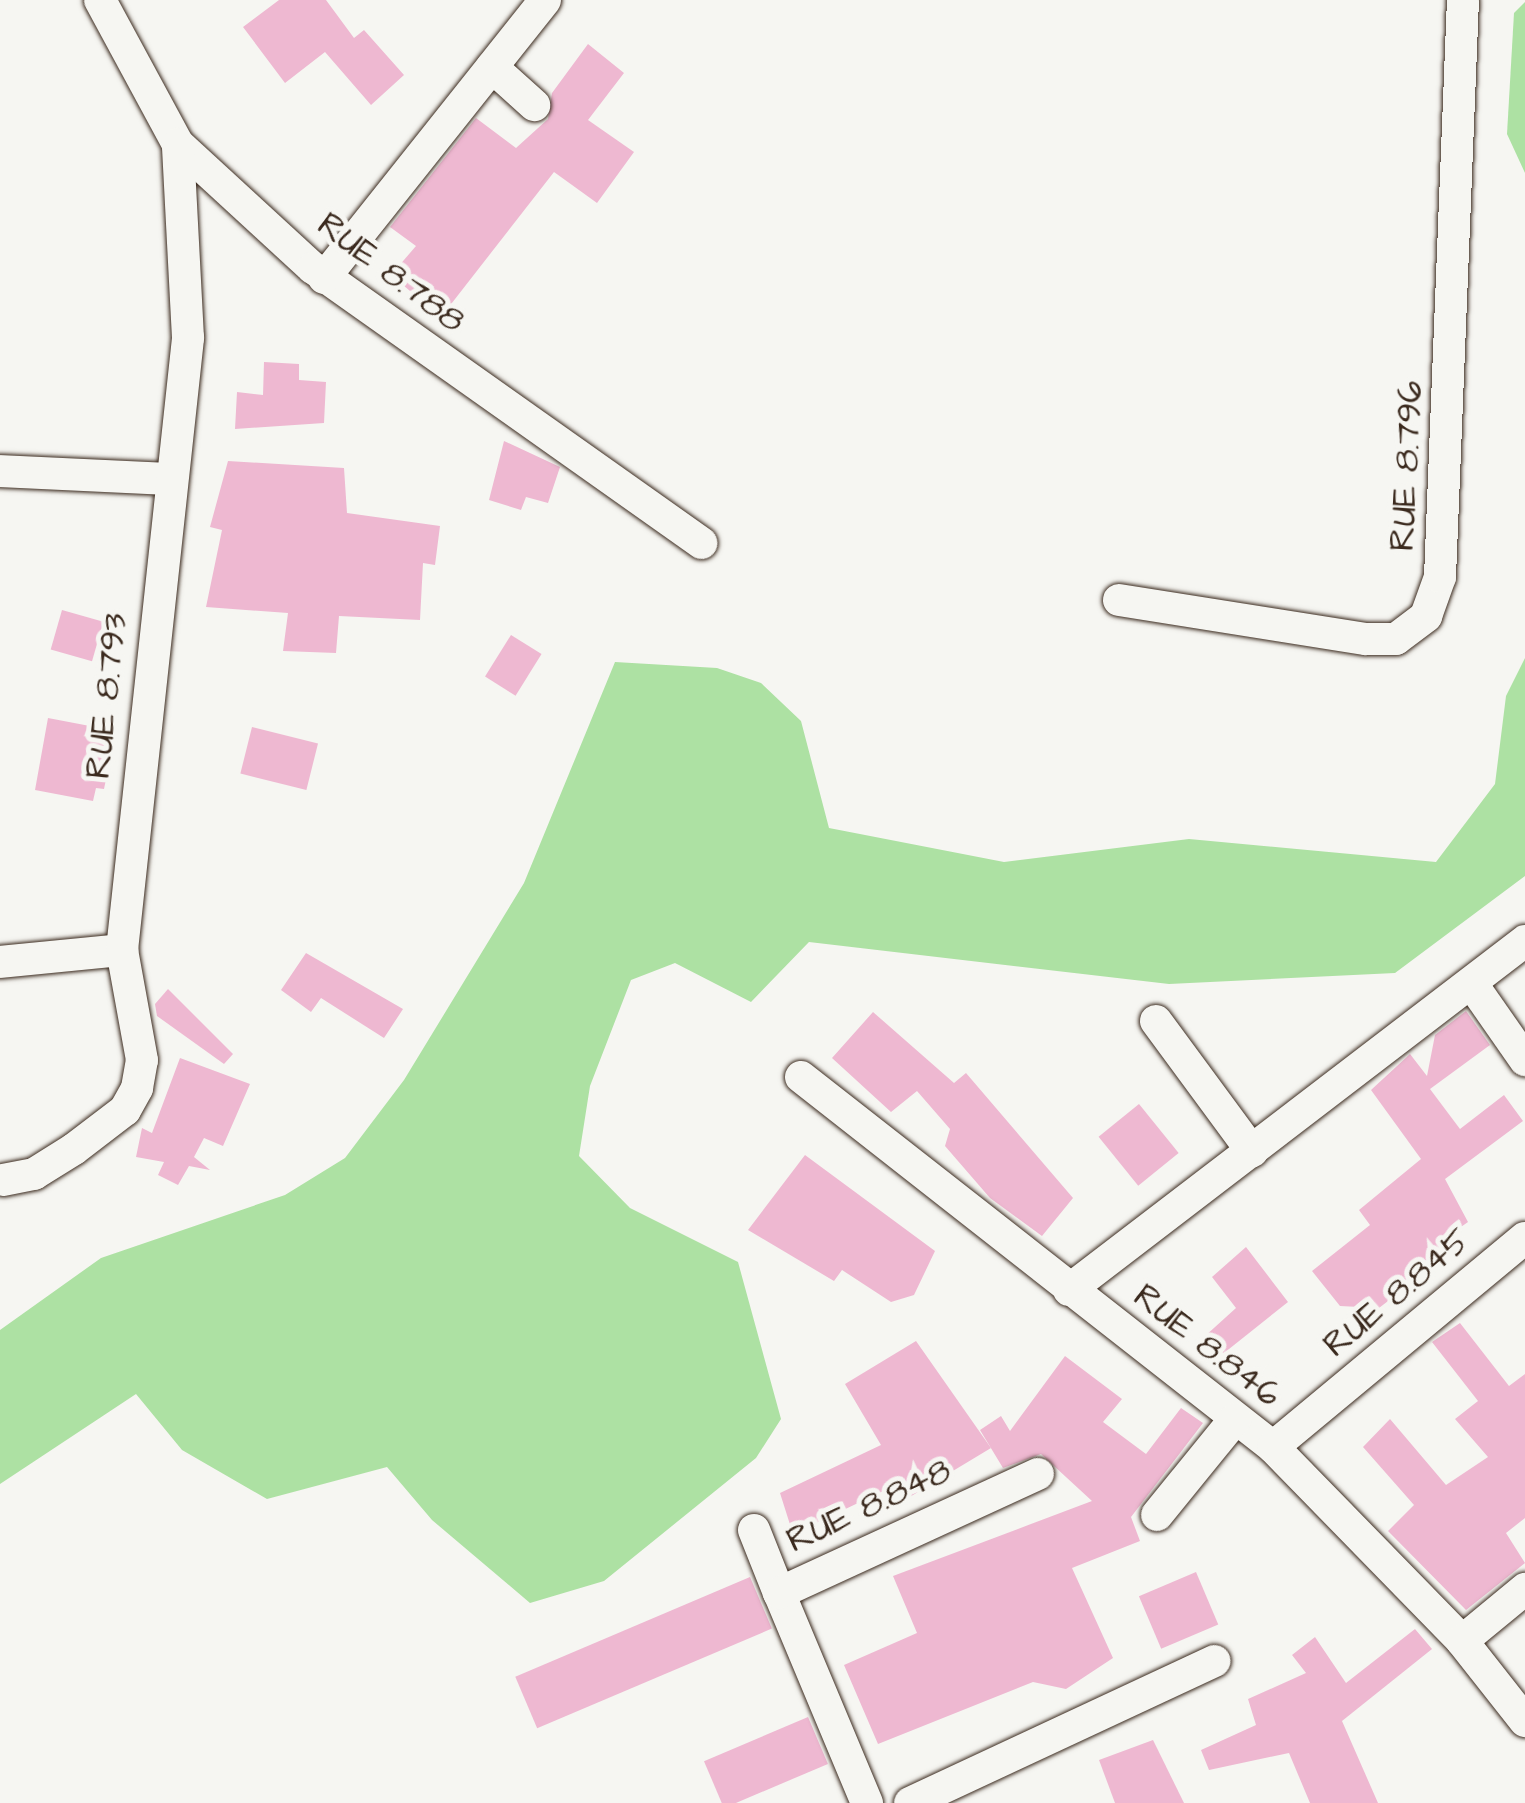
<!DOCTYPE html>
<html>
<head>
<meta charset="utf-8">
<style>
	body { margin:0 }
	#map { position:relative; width:1525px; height:1803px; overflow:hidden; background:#f6f6f2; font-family:"Architects Daughter",sans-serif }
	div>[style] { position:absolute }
	.green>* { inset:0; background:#ade1a3 }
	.building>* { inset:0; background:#eeb8d1; transform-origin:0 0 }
	.roads { filter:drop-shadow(0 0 2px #3b2a1e) drop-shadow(0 0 2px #3b2a1e) }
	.street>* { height:32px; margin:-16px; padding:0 16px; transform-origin:16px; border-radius:16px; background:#f6f6f2 }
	span { translate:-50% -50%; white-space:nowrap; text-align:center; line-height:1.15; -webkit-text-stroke:10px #f6f6f2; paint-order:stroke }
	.street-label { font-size:35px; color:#3b2a1e }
</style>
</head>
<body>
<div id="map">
	<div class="green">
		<div style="clip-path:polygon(1525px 2px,1525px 173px,1507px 134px,1514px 13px)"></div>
		<div style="clip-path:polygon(1525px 658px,1525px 876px,1395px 973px,1169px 984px,809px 942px,751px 1002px,675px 963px,631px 980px,590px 1086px,579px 1156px,630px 1208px,738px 1262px,781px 1419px,756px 1458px,604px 1581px,530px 1603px,432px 1520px,387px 1467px,267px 1499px,182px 1450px,136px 1394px,0 1484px,0 1330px,101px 1258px,285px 1195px,345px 1158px,404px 1080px,524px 883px,615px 662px,717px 668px,761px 683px,801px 721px,829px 828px,1004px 862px,1189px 839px,1436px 862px,1495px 784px,1506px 696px)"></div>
	</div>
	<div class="building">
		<div style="clip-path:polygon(279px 0,326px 0,354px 38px,364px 30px,404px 75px,371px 105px,325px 52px,285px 83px,243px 27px)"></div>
		<div style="clip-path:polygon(588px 44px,624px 73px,588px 120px,634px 152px,597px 203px,554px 172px,441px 317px,391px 275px,416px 246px,390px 227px,476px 118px,516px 148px,548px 119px,552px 93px)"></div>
		<div style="clip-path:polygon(264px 362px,299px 364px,299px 380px,326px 382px,324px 423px,235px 429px,237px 392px,263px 395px)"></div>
		<div style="clip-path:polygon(504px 441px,560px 467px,548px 503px,526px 497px,521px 510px,489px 500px)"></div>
		<div style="clip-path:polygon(228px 461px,344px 468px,347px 513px,440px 526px,435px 565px,423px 563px,420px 620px,339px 616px,336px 653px,283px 651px,288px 613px,206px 607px,222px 530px,210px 527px)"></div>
		<div style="left:62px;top:610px;width:43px;height:41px;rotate:16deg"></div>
		<div style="left:511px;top:635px;width:36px;height:49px;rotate:32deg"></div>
		<div style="clip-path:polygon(48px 718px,116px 731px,104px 789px,96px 788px,93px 801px,35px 790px)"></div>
		<div style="left:252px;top:727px;width:68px;height:48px;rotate:14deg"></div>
		<div style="clip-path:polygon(306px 953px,403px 1009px,384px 1038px,321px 998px,311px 1012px,281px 990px)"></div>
		<div style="clip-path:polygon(168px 989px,233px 1054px,224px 1064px,157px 1016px,155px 1004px)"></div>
		<div style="clip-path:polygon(1466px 1011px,1490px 1045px,1430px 1089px,1460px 1129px,1504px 1095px,1523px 1121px,1445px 1179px,1468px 1222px,1448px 1236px,1458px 1247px,1379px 1308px,1340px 1306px,1312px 1271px,1370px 1225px,1359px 1210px,1421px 1159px,1371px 1090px,1410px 1054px,1427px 1076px,1435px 1035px)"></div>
		<div style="clip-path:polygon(873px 1012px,954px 1083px,966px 1073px,1073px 1198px,1042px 1236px,990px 1198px,945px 1146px,950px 1129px,917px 1091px,891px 1112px,832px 1058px)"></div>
		<div style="clip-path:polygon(180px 1058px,250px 1084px,223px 1146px,204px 1138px,194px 1157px,210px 1170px,189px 1166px,178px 1185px,158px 1175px,164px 1162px,136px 1157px,142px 1128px,152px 1133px)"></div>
		<div style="left:1139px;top:1104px;width:63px;height:52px;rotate:51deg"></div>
		<div style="clip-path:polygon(805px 1155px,935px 1251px,914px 1295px,891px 1302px,842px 1270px,834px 1281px,748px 1230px)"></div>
		<div style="clip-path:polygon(1246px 1247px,1288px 1302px,1219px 1357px,1204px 1337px,1236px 1308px,1212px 1277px)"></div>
		<div style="clip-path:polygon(1460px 1323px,1509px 1386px,1525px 1374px,1525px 1518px,1506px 1533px,1525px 1563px,1466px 1610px,1388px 1531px,1414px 1505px,1363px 1447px,1390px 1419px,1446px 1485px,1488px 1457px,1455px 1419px,1478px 1401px,1432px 1342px)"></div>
		<div style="clip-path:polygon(916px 1341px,991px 1448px,908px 1498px,900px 1483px,793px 1534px,780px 1493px,881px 1445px,845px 1384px)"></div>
		<div style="clip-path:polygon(1065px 1356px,1122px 1399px,1103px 1422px,1146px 1454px,1181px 1408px,1203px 1423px,1131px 1517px,1140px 1541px,1072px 1568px,1113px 1658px,1066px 1689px,1033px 1682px,878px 1744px,844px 1665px,917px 1633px,893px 1576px,1092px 1501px,1041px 1454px,1003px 1468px,980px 1430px,1001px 1416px,1010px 1431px)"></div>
		<div style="left:1196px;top:1572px;width:57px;height:62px;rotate:67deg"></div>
		<div style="left:750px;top:1577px;width:56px;height:255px;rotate:67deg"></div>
		<div style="clip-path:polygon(1415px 1629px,1432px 1649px,1342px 1721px,1378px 1803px,1310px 1803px,1289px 1753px,1209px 1770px,1201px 1750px,1256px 1725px,1248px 1699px,1306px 1673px,1292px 1655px,1315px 1637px,1346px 1683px)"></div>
		<div style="left:808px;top:1717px;width:51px;height:113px;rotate:67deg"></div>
		<div style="clip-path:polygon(1153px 1740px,1184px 1803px,1115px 1803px,1099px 1760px)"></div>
	</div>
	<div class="roads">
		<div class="street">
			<div style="left:100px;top:0;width:164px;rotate:61.6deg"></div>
			<div style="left:178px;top:144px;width:183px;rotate:42.6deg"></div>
			<div style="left:313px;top:268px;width:476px;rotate:35.3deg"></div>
			<div style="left:492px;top:67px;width:57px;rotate:42.1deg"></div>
			<div style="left:324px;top:278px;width:355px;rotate:-51.5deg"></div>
			<div style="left:0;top:471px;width:169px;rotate:2.7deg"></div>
			<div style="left:1119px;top:600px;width:250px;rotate:9deg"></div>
			<div style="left:1366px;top:639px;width:30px"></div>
			<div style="left:1396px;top:639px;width:38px;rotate:-37deg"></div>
			<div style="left:1426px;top:616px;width:41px;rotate:-70.3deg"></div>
			<div style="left:1440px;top:577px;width:577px;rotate:-87.72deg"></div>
			<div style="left:0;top:962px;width:123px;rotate:-5.6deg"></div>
			<div style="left:1472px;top:984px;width:93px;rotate:55.1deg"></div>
			<div style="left:1156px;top:1021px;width:162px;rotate:53.6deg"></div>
			<div style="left:801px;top:1077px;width:600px;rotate:38.09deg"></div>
			<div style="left:1273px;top:1447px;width:271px;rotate:45.7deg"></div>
			<div style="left:1462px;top:1641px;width:102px;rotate:51.8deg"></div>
			<div style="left:3px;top:1180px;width:32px;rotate:-11deg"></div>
			<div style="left:34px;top:1174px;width:47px;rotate:-32deg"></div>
			<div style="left:74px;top:1149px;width:64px;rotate:-37.4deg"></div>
			<div style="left:125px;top:1110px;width:25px;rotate:-61deg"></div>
			<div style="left:137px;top:1088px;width:28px;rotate:-80deg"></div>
			<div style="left:142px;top:1060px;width:112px;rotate:-100.3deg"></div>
			<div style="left:122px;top:950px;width:616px;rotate:-83.84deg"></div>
			<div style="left:188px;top:338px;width:194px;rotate:-93deg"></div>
			<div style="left:1069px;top:1290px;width:574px;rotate:-37.43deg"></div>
			<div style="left:1273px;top:1447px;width:327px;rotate:-39.7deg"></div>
			<div style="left:1157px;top:1515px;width:124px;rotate:-50.9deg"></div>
			<div style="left:754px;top:1530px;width:68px;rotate:68.4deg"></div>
			<div style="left:1462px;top:1641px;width:82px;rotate:-39.5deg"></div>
			<div style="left:867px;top:1803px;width:228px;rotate:-112.7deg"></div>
			<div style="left:779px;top:1593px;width:285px;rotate:-24.7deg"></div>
			<div style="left:910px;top:1803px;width:336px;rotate:-25deg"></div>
		</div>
	</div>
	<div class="street-label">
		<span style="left:391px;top:273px;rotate:37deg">RUE 8.788</span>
		<span style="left:1407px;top:466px;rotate:-87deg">RUE 8.796</span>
		<span style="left:107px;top:696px;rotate:-84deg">RUE 8.793</span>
		<span style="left:1397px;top:1293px;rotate:-40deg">RUE 8.845</span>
		<span style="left:1207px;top:1346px;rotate:38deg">RUE 8.846</span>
		<span style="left:869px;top:1506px;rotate:-25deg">RUE 8.848</span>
	</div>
</div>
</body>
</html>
